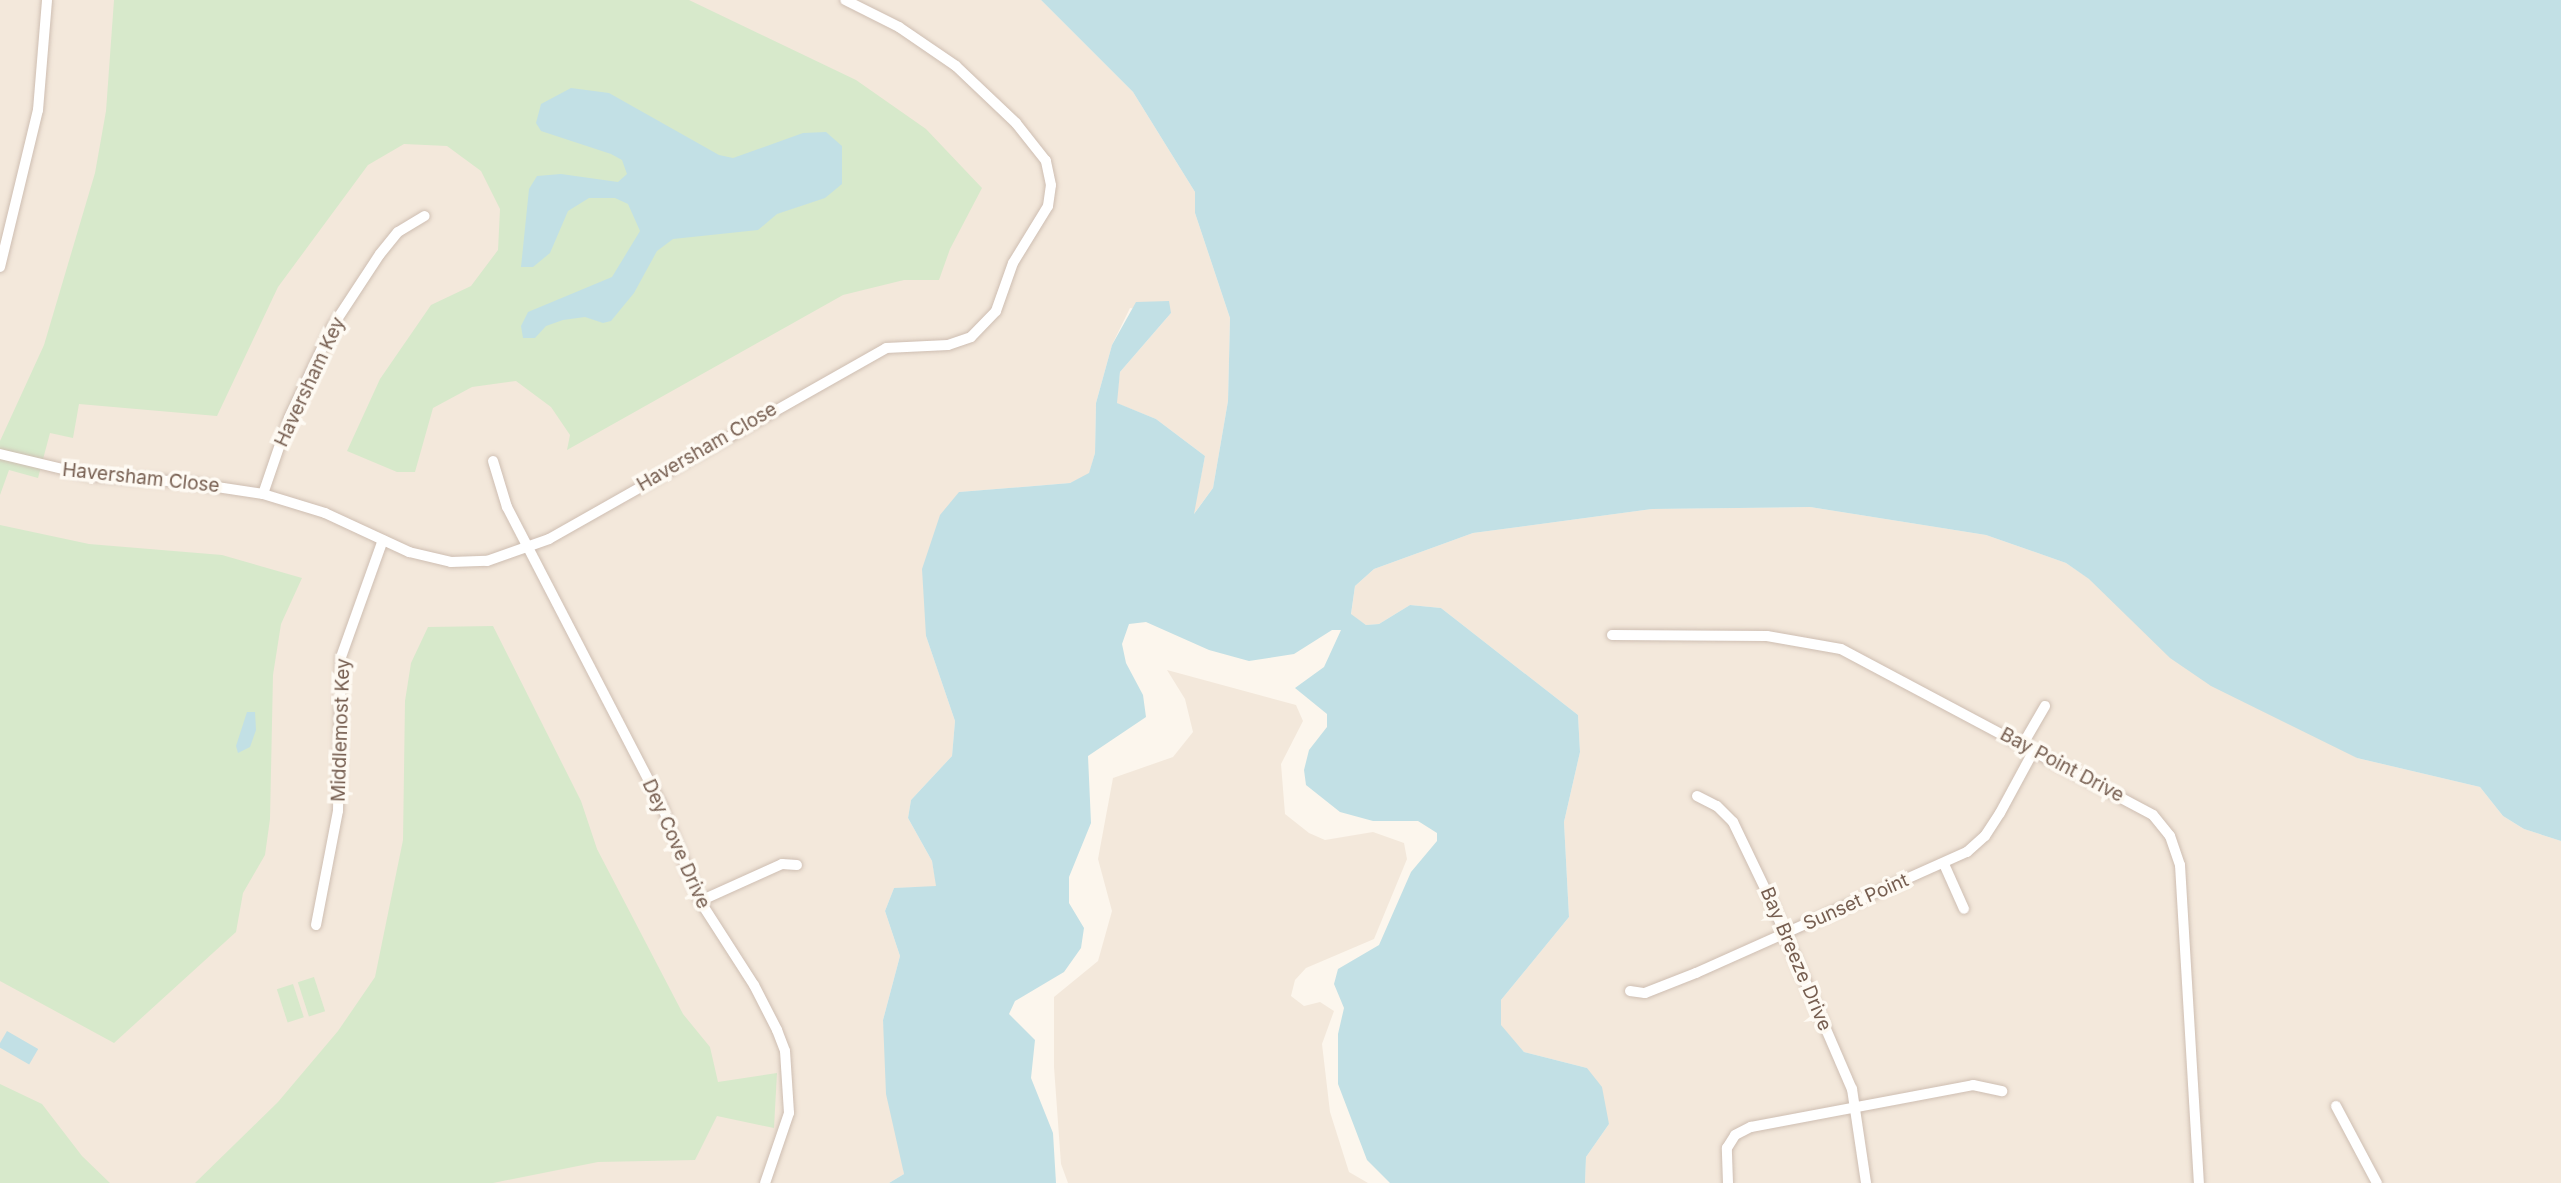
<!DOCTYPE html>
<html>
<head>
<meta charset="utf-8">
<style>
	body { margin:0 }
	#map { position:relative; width:2561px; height:1183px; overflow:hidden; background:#fcf6ed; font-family:Inter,sans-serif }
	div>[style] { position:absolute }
	.residential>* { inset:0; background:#f3e8db }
	.green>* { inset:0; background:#d7e9cb; transform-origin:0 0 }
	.water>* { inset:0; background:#c2e0e5; transform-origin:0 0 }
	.roads { filter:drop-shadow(0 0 2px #cebeb2) drop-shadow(0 0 2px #cebeb2) }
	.minor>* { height:10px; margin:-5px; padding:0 5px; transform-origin:5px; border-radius:5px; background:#fff }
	span { translate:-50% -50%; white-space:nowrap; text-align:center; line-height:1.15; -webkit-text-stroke:7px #fefaf3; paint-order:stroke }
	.street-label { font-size:19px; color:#765e50 }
</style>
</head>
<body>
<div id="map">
	<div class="residential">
		<div style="clip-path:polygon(0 0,1041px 0,1133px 92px,1195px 192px,1195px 213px,1230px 318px,1228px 401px,1213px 488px,1193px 515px,1205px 456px,1156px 419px,1116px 403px,1120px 372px,1171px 313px,1130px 308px,1112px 345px,1096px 403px,1095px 453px,1089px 474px,1070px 483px,959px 492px,926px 636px,955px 721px,952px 756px,911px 800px,908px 818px,932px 861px,937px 887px,894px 888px,885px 911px,900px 956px,883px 1020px,904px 1174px,889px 1183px,0 1183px)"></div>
		<div style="clip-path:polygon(1810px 507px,1986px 535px,2066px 563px,2357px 758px,2480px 787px,2503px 816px,2524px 829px,2561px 841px,2561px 1183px,1585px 1183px,1586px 1157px,1609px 1124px,1587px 1068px,1524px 1052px,1501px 1026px,1501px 1000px,1569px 917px,1564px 822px,1580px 752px,1578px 715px,1441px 608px,1410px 605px,1379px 624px,1366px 625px,1351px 615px,1355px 586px,1374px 569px,1473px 533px,1652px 509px)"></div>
		<div style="clip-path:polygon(1167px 670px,1296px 705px,1303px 721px,1281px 764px,1285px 814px,1309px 833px,1325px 840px,1373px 832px,1404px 843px,1407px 859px,1374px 939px,1306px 968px,1295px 980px,1291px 996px,1304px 1006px,1320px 1002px,1334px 1011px,1322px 1044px,1330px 1112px,1349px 1172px,1368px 1183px,1068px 1183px,1061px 1164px,1054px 1067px,1054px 997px,1098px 961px,1112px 911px,1098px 859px,1113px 778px,1173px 757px,1193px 732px,1185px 699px)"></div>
	</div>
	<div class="green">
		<div style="clip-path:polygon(114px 0,689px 0,856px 80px,926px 129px,982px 188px,950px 249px,939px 280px,904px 280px,843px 295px,567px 450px,570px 435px,551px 407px,516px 381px,472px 387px,433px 408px,415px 472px,397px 472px,347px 451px,380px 379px,431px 305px,471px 286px,498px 250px,500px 209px,481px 171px,447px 146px,404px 144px,368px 165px,278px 287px,217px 416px,79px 404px,73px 438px,50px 433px,38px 478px,9px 470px,0 495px,0 441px,44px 345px,95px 173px,106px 111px)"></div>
		<div style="clip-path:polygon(0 525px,89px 544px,222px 555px,302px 578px,281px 624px,273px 675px,270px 819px,265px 855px,243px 893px,236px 932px,114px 1043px,0 981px)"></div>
		<div style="clip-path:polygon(493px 626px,581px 801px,597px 849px,683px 1014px,710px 1047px,718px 1082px,777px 1073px,774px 1128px,717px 1116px,695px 1160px,598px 1162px,493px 1183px,195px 1183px,278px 1102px,338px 1031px,375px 977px,403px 840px,405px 701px,411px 663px,428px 627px)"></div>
		<div style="left:314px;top:977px;width:36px;height:17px;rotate:72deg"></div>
		<div style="left:293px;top:984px;width:35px;height:17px;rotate:72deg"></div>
		<div style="clip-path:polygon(0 1084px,42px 1104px,82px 1156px,110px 1183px,0 1183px)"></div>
	</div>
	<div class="water">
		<div style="clip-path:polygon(1041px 0,2561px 0,2561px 841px,2524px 829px,2503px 816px,2480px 787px,2357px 758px,2211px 686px,2170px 658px,2089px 579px,2066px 563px,1986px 535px,1810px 507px,1652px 509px,1473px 533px,1374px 569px,1355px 586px,1351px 614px,1366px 625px,1379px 624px,1410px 605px,1441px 608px,1578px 715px,1580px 752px,1564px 822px,1569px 917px,1501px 1000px,1501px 1025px,1524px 1052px,1587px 1068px,1602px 1087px,1609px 1124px,1586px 1157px,1585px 1183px,1390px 1183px,1367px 1160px,1338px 1084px,1338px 1034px,1344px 1008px,1334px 984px,1338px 969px,1379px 945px,1411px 872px,1437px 841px,1437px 833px,1418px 821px,1373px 821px,1340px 812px,1306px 785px,1304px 770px,1309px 750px,1327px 727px,1327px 714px,1295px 688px,1324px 667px,1341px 630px,1332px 630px,1294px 654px,1249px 661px,1209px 650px,1146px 622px,1129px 624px,1122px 644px,1126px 663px,1143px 695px,1146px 717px,1088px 756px,1091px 823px,1069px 877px,1069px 903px,1084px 928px,1081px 948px,1064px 972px,1015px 1001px,1009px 1014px,1035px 1040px,1031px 1078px,1053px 1133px,1056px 1183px,889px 1183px,904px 1174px,886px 1094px,883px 1020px,900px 956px,885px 911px,894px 888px,936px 886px,932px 861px,908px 818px,911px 800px,952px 756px,955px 721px,926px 636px,922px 569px,940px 515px,959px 492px,1070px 483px,1089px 473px,1095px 453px,1096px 403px,1112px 345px,1136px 302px,1169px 301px,1171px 313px,1120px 372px,1117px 403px,1156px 419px,1205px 456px,1194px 514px,1213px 488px,1228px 401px,1230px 318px,1195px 213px,1195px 192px,1133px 92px)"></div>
		<div style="clip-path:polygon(571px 88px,609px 93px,719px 155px,733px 158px,803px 133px,826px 132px,842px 146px,842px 184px,825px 198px,777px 214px,758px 230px,673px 239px,657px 251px,634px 293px,611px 321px,603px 323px,585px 317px,563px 320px,546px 326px,535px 338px,523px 338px,521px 326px,528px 312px,612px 277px,640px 231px,628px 204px,615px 198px,589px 198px,568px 211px,550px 253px,533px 267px,521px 267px,529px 189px,537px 176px,561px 174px,618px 182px,627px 174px,622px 160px,611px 154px,541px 131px,536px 123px,541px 104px)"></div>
		<div style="clip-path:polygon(247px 712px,255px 712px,256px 730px,250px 747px,238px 753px,236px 746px)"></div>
		<div style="left:7px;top:1031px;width:36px;height:18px;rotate:30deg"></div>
	</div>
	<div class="roads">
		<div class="minor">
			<div style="left:0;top:267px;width:162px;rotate:-76.4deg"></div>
			<div style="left:38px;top:110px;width:110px;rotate:-85.3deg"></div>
			<div style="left:0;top:454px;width:95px;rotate:13.4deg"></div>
			<div style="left:92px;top:476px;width:92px;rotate:3.7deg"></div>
			<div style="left:184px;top:482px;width:80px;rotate:8.6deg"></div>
			<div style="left:263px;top:494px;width:65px;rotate:17deg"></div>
			<div style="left:325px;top:513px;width:93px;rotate:24.9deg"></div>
			<div style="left:409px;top:552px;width:43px;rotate:13.4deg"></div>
			<div style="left:451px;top:562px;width:36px;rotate:-2deg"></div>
			<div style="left:487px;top:561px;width:66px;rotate:-19.5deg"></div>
			<div style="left:549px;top:539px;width:387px;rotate:-29.5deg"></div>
			<div style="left:886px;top:348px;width:62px;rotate:-2.8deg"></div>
			<div style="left:948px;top:345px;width:24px;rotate:-19deg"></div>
			<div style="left:971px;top:337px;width:36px;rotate:-46deg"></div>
			<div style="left:996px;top:311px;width:51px;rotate:-70.5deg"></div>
			<div style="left:1013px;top:263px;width:67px;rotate:-58.4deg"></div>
			<div style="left:1048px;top:206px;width:21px;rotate:-82deg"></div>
			<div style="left:1051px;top:185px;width:25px;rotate:-102deg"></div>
			<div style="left:1046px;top:161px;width:48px;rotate:-128.3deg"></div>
			<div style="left:1016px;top:123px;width:83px;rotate:-136.5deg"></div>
			<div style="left:956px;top:66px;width:69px;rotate:-145.6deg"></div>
			<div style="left:899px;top:27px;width:60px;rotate:-153.4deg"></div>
			<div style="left:493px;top:461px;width:48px;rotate:73.1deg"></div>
			<div style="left:507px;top:507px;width:337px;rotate:62.6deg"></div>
			<div style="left:662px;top:806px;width:102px;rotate:68.2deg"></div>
			<div style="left:700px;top:901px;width:100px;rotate:57.3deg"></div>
			<div style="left:754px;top:985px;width:51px;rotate:62.9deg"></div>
			<div style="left:777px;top:1030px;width:22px;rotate:69deg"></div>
			<div style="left:785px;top:1051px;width:62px;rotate:86.3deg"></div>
			<div style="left:789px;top:1113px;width:74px;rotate:108.9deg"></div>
			<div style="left:263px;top:494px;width:80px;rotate:-71.1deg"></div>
			<div style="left:289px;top:418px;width:101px;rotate:-64.7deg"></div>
			<div style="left:332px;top:327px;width:87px;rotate:-56.7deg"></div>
			<div style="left:380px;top:254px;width:28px;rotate:-51deg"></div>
			<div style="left:398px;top:232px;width:31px;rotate:-31deg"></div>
			<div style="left:1612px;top:635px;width:155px;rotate:0.4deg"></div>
			<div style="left:1767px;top:636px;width:75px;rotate:10deg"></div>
			<div style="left:1841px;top:649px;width:353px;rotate:28deg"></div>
			<div style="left:2153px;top:815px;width:27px;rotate:51deg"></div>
			<div style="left:2170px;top:836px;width:31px;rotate:71deg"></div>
			<div style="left:2180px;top:865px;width:319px;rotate:86.6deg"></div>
			<div style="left:2023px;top:744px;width:44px;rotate:-59.9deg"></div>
			<div style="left:1697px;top:796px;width:22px;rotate:27deg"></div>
			<div style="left:1717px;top:806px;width:23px;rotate:45deg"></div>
			<div style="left:1733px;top:822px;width:85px;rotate:64.3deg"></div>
			<div style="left:1770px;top:899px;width:207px;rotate:66.7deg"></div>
			<div style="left:1852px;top:1089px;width:95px;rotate:81.5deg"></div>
			<div style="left:1944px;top:864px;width:49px;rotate:66deg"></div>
			<div style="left:700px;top:901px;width:90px;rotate:-24.3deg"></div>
			<div style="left:782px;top:864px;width:15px;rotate:4deg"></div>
			<div style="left:316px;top:925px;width:116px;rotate:-79.1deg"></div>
			<div style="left:338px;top:811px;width:154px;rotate:-88.9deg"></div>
			<div style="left:341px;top:657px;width:124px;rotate:-70.3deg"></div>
			<div style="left:1630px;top:991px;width:15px;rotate:8deg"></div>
			<div style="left:1645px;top:993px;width:55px;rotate:-21.4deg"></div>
			<div style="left:1696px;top:973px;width:297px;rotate:-24.1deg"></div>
			<div style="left:1967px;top:852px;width:24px;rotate:-42deg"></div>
			<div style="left:1985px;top:836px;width:27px;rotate:-57deg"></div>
			<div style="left:2000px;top:813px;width:72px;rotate:-61.6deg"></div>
			<div style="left:2336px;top:1106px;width:87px;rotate:62deg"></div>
			<div style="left:1728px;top:1183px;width:35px;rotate:-92deg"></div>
			<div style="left:1727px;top:1148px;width:15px;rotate:-58deg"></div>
			<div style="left:1735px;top:1135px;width:18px;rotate:-27deg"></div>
			<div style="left:1751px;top:1127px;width:226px;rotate:-10.7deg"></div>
			<div style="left:1973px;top:1085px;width:30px;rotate:12deg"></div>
		</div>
	</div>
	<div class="street-label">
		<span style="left:310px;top:382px;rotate:-65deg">Haversham Key</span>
		<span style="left:707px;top:447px;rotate:-30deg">Haversham Close</span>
		<span style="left:141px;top:478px;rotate:6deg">Haversham Close</span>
		<span style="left:341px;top:730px;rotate:-88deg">Middlemost Key</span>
		<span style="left:2062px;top:765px;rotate:28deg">Bay Point Drive</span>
		<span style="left:676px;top:844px;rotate:66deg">Dey Cove Drive</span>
		<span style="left:1856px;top:902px;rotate:-24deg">Sunset Point</span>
		<span style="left:1796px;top:959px;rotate:67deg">Bay Breeze Drive</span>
	</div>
</div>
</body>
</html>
